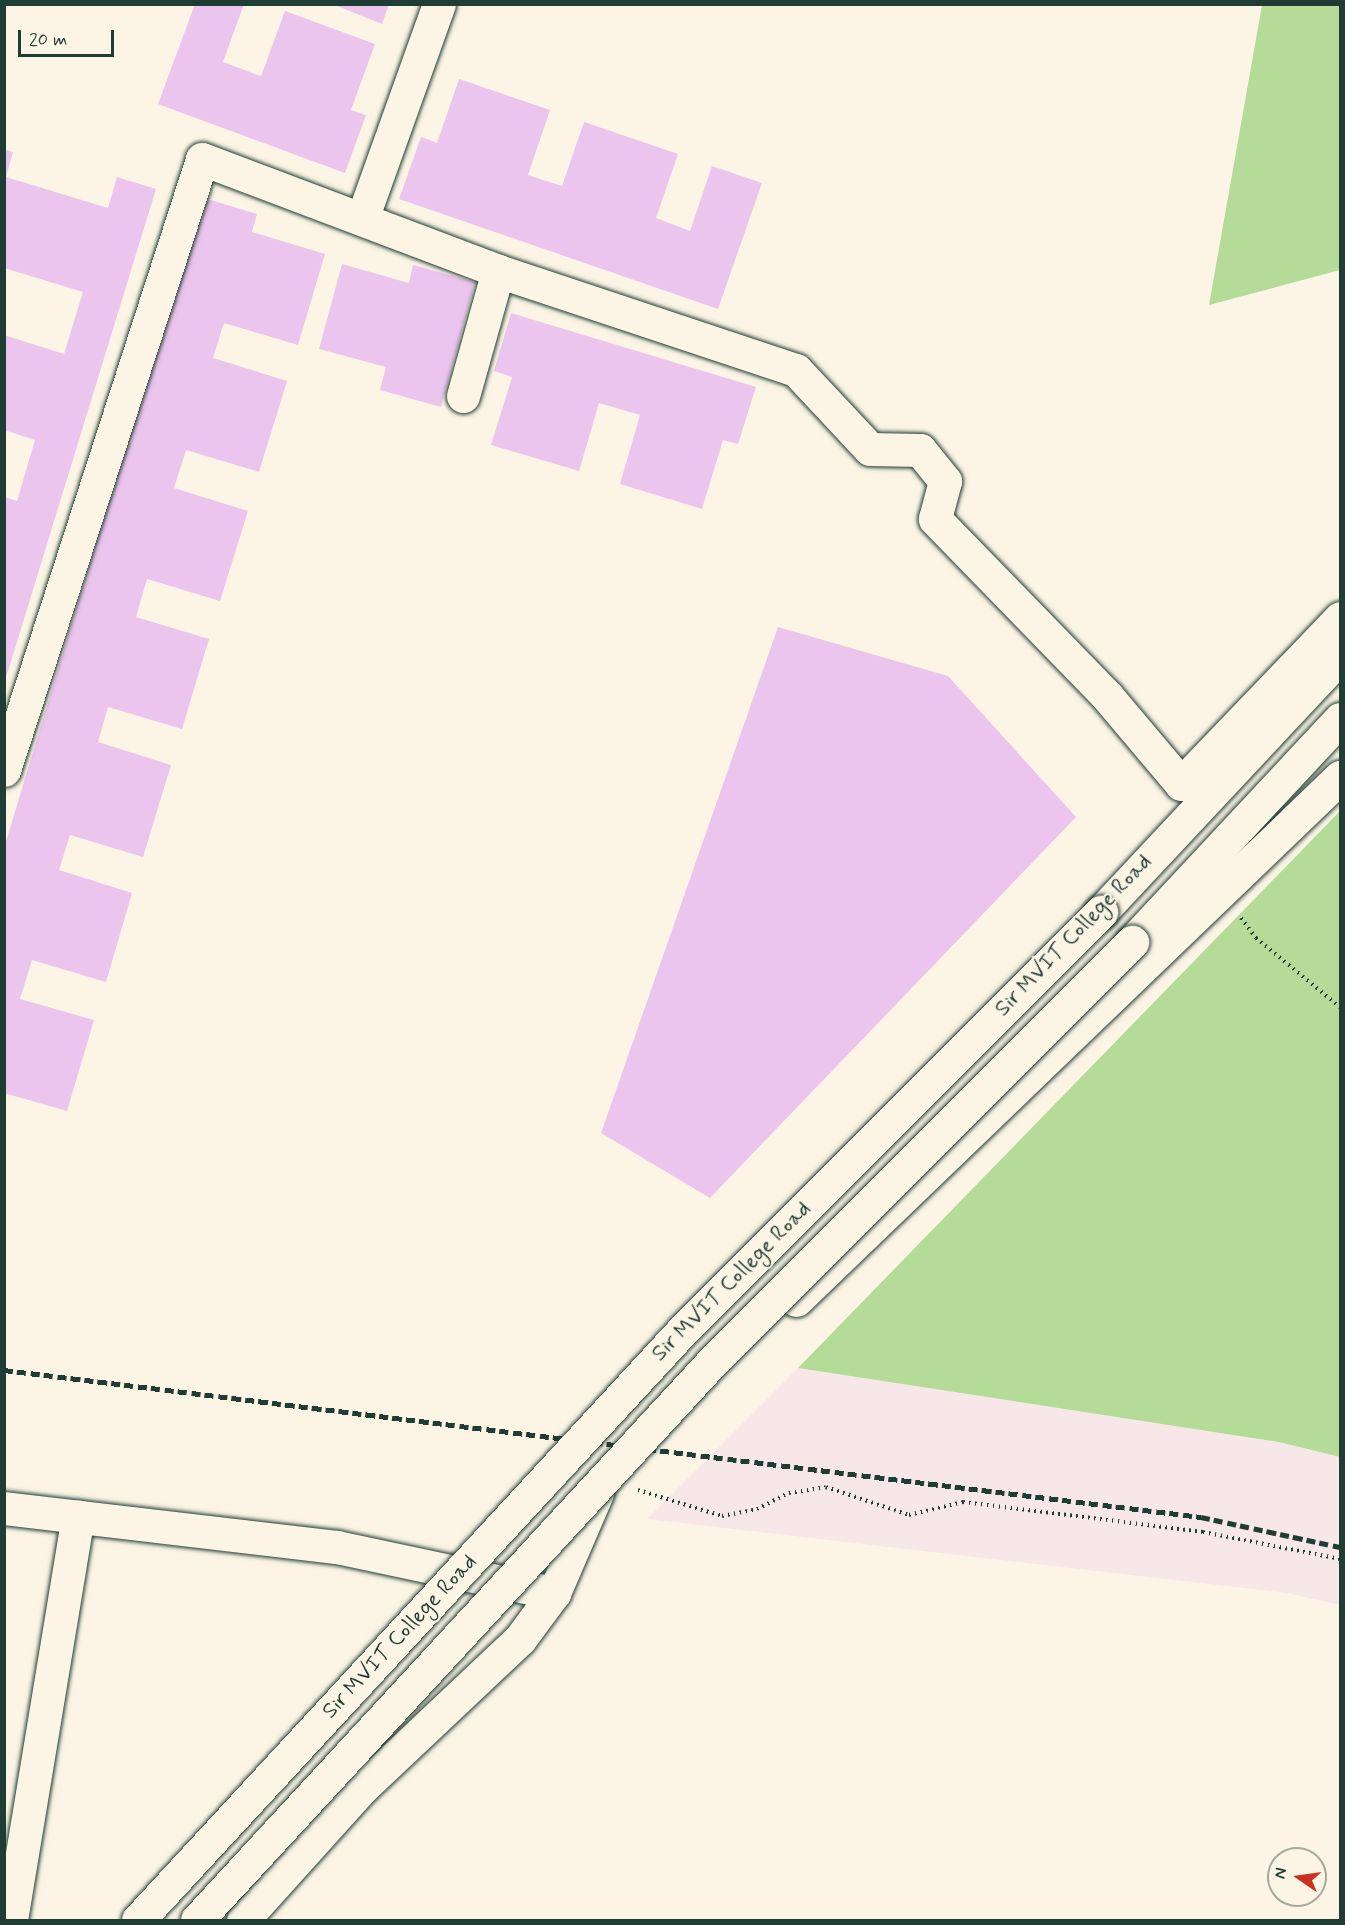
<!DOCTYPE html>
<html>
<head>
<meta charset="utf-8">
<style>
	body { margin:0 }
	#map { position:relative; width:1345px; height:1925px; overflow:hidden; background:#fcf5e5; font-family:Mynerve,sans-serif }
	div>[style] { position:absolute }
	.built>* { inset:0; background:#f7e7e8 }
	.green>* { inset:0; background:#b4dc98 }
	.building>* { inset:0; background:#ecc5ee }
	.path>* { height:4px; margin-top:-2px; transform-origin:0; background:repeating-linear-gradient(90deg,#1f3d34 0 1.5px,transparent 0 6px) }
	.roads { filter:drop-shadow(0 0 2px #1f3d34) drop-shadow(0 0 2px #1f3d34) }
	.minor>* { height:33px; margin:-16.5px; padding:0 16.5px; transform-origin:16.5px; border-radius:16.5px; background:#fcf5e5 }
	.major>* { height:33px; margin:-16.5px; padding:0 16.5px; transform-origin:16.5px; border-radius:16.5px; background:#fcf5e5 }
	.rail>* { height:4.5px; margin-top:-2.25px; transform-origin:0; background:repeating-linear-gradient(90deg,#1f3d34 0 9px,transparent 0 13.5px) }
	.bridges { filter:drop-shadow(0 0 2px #1f3d34) drop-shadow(0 0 2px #1f3d34) }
	.major-bridge>* { height:33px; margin:-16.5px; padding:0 16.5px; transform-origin:16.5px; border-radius:16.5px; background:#fcf5e5 }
	span { translate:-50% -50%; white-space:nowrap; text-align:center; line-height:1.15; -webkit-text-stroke:4.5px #fcf5e5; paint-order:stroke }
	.street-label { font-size:22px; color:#1f3d34 }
	.frame { position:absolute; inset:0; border:6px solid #1f3d34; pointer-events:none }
	.north { position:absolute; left:1267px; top:1847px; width:60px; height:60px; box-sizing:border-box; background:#fcf5e5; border:2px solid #a4ab9e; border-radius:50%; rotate:283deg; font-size:16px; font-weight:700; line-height:24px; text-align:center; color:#1f3d34 }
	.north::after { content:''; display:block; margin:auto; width:21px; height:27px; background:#c8321e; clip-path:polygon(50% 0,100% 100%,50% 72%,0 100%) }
	.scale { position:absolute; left:18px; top:30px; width:96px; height:27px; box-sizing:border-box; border:3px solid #1f3d34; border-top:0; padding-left:8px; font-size:18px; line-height:21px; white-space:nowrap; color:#1f3d34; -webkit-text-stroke:4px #fcf5e5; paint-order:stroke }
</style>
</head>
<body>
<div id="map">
	<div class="built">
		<div style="clip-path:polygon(798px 1368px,1279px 1442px,1340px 1457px,1340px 1605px,1287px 1593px,647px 1519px)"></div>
	</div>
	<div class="green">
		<div style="clip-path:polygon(1262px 5px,1340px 5px,1340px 270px,1209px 305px)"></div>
		<div style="clip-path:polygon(1340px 811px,1340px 1457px,1279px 1442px,798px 1368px)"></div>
	</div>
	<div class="building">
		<div style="clip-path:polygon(195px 4px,244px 4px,223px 62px,261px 76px,285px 11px,375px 44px,351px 110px,366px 115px,345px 173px,158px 104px)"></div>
		<div style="clip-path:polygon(332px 4px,389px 4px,382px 24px)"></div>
		<div style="clip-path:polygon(459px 79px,550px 110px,528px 175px,562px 186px,584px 122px,678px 154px,656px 218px,690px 231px,712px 166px,762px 183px,718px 309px,399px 199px,421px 137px,437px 143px)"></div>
		<div style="clip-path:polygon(4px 149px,13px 152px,6px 177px,108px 208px,117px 177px,156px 189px,5px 681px,4px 497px,17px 501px,35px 440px,4px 430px,4px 335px,64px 354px,83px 292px,4px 268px)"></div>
		<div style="clip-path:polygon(201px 197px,257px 214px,252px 232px,325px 254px,298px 345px,224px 323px,213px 358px,287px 381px,259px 472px,186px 450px,174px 488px,248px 511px,220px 601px,147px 579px,136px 617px,209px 639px,182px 729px,108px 707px,98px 742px,171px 765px,143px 857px,70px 835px,59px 870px,132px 893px,106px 982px,32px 960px,20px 999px,94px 1020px,67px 1111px,4px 1093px,4px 848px)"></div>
		<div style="clip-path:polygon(342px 264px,409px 283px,413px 265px,475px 282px,441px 407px,380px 390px,386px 367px,319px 349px)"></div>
		<div style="clip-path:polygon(511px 313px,756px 387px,738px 444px,723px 440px,702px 509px,620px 484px,640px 415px,599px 403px,579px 471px,491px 445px,512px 377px,494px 371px)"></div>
		<div style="clip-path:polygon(778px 627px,948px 676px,1076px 817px,710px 1198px,601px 1133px)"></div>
	</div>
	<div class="path">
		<div style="left:1241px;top:918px;width:25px;rotate:53deg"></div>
		<div style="left:1256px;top:938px;width:109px;rotate:39.4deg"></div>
		<div style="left:638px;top:1490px;width:88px;rotate:17.2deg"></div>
		<div style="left:722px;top:1516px;width:36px;rotate:-11deg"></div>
		<div style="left:757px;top:1509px;width:36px;rotate:-27deg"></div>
		<div style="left:789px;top:1493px;width:37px;rotate:-9deg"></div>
		<div style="left:826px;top:1487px;width:88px;rotate:18.6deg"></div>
		<div style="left:909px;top:1515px;width:56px;rotate:-13.5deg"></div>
		<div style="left:963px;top:1502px;width:242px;rotate:7.1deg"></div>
		<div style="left:1203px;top:1532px;width:140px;rotate:11.1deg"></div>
	</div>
	<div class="roads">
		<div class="minor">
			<div style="left:362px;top:219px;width:228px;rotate:-70.3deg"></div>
			<div style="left:463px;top:396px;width:130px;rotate:-74.4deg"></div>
			<div style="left:498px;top:271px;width:314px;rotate:18.4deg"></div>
			<div style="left:796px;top:370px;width:108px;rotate:46.9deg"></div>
			<div style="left:870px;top:449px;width:50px;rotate:1.1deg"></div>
			<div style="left:920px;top:450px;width:40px;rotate:51deg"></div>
			<div style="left:945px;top:481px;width:39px;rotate:105deg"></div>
			<div style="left:935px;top:519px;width:247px;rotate:45.8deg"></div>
			<div style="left:1107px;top:696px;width:115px;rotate:49.9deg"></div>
			<div style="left:1181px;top:784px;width:230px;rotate:-46.2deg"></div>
			<div style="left:4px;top:770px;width:642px;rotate:-72.04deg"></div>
			<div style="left:202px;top:159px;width:316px;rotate:20.7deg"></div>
			<div style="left:4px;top:1508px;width:335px;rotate:6.7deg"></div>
			<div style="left:337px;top:1547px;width:222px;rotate:12deg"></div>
			<div style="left:11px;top:1920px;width:409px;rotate:-80.6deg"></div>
		</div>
		<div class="major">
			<div style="left:1101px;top:912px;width:349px;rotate:-46.9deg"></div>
			<div style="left:1132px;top:942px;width:305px;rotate:-47deg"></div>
			<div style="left:796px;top:1300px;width:755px;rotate:-43.87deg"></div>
			<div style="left:243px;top:1920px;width:178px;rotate:-48deg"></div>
			<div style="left:362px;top:1788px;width:217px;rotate:-43.3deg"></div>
			<div style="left:520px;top:1639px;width:57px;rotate:-53.5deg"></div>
			<div style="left:554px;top:1593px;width:109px;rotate:-66.7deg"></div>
		</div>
	</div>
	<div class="rail">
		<div style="left:4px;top:1370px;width:1206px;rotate:7deg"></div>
		<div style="left:1201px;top:1517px;width:142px;rotate:12.2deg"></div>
	</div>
	<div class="bridges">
		<div class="major-bridge">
			<div style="left:138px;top:1920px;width:802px;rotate:-47.27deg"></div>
			<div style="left:682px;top:1331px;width:593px;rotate:-45deg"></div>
			<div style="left:197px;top:1920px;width:761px;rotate:-47.29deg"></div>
			<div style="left:713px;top:1361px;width:593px;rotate:-45deg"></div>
		</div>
	</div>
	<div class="street-label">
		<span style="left:1074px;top:936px;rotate:-46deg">Sir MVIT College Road</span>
		<span style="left:732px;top:1282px;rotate:-45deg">Sir MVIT College Road</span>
		<span style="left:400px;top:1637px;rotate:-47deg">Sir MVIT College Road</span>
	</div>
	<div class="frame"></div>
	<div class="north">N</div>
	<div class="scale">20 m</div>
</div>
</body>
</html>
